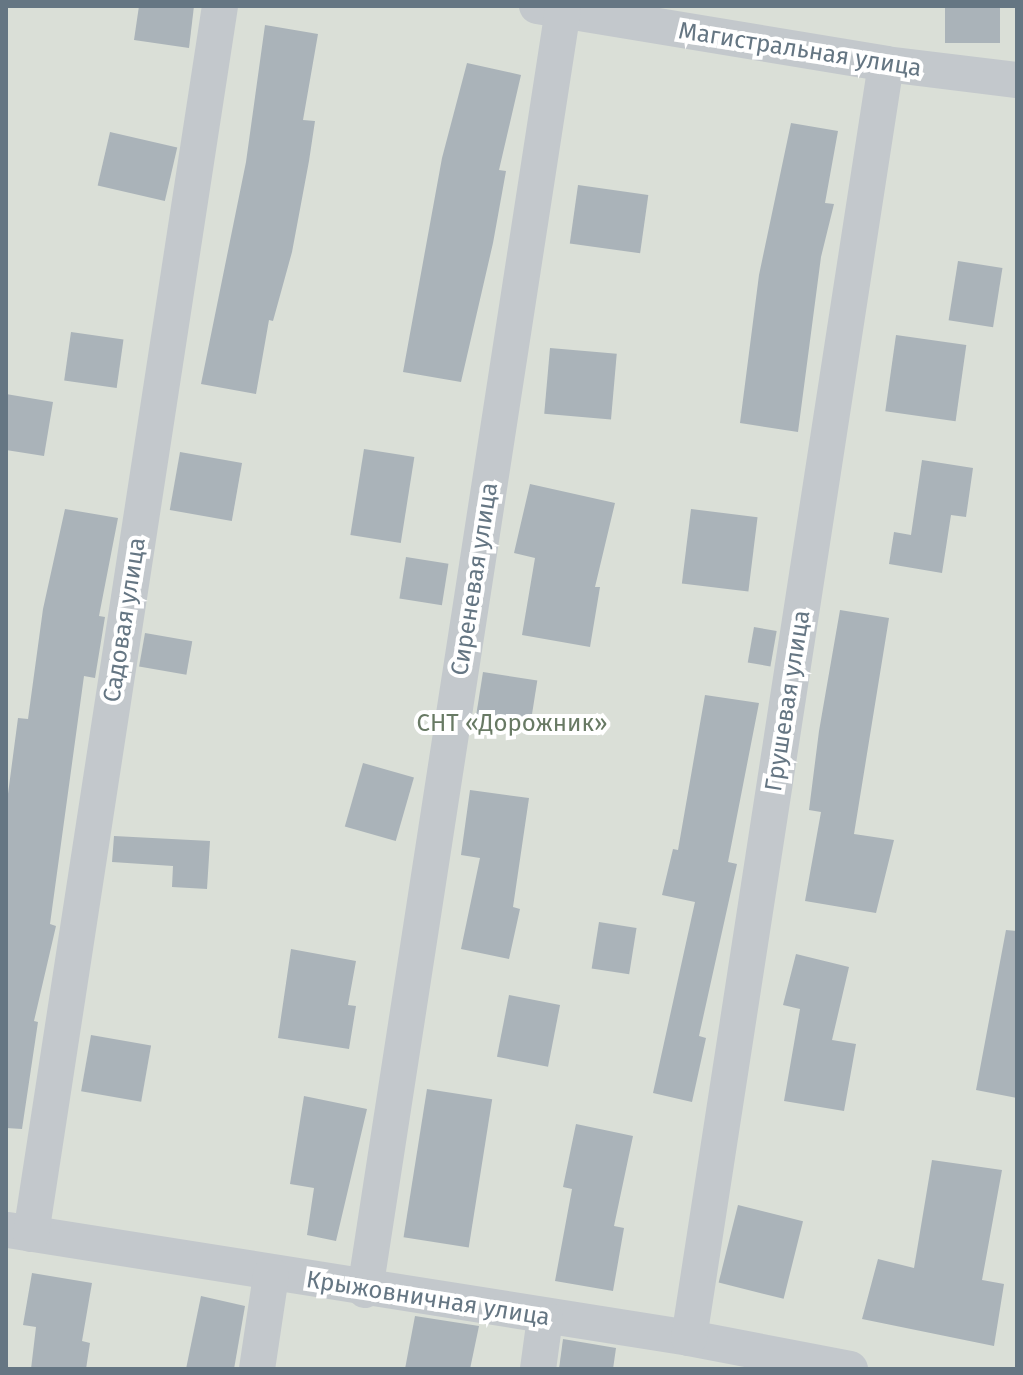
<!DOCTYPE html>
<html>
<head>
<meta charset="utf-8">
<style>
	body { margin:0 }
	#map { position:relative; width:1023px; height:1375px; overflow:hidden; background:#fafaf8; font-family:"Fira Sans",sans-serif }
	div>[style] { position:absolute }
	.green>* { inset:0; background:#dadfd7; transform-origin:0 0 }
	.building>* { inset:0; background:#aab3b9; transform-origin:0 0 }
	.minor>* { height:36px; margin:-18px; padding:0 18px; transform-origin:18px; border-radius:18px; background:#c3c8cc }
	span { translate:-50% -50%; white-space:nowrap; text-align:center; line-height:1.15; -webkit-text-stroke:8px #fff; paint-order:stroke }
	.street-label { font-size:24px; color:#657683 }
	.park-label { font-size:24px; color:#687a64 }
	.frame { position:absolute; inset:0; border:8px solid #657683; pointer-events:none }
</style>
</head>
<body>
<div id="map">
	<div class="green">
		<div style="left:6px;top:6px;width:1011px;height:1363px"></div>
	</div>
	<div class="building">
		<div style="clip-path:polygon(139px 6px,194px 6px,189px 48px,134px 40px)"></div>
		<div style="left:945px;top:6px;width:55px;height:37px"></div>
		<div style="clip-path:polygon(265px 25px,318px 34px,303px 120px,315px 121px,309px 161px,292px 252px,273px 321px,269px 320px,256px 394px,201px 384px,246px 162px)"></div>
		<div style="clip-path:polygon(467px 63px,521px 75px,499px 170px,506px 171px,493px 243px,461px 382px,403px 372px,442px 158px)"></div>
		<div style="clip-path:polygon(791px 123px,838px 131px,825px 203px,834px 204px,821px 257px,798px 432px,740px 423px,759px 275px)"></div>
		<div style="left:110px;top:132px;width:69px;height:55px;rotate:13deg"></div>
		<div style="left:578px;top:185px;width:71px;height:59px;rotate:8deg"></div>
		<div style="left:958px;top:261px;width:45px;height:60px;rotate:9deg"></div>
		<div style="left:71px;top:332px;width:53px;height:49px;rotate:8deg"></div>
		<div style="left:896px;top:335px;width:71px;height:77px;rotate:8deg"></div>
		<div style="left:550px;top:348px;width:67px;height:66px;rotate:5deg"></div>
		<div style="clip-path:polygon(6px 394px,53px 402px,44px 456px,6px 450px)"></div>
		<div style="left:364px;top:449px;width:51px;height:87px;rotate:9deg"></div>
		<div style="left:180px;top:452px;width:63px;height:59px;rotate:10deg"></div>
		<div style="clip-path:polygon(922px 460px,973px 468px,966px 517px,951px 515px,942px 573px,889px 564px,894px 532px,911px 535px)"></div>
		<div style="clip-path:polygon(530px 484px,615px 503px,595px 587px,600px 587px,590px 647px,522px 635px,535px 558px,514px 553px)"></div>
		<div style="clip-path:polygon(65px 509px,118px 518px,99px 616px,105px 617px,95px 678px,84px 676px,50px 924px,56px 926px,34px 1021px,38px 1022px,22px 1129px,6px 1128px,6px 809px,18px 718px,28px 719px,43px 609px)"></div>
		<div style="left:691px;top:509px;width:67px;height:75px;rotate:7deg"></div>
		<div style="left:406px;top:557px;width:43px;height:42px;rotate:9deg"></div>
		<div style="clip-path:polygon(840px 610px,889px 618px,854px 834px,894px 840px,876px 913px,805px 901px,821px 812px,809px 810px,819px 731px)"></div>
		<div style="left:754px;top:627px;width:23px;height:36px;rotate:10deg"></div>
		<div style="left:145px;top:633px;width:48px;height:34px;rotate:10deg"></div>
		<div style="left:483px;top:672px;width:55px;height:50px;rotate:9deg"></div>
		<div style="clip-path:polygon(705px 695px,759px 703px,728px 862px,737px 864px,699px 1036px,706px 1038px,692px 1102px,653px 1093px,695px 902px,662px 895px,673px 849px,678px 850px)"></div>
		<div style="left:363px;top:763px;width:53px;height:66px;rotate:16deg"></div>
		<div style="clip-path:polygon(470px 790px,529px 798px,513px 907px,520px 909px,509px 959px,461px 949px,480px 858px,461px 855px)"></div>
		<div style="clip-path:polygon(114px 836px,210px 841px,207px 889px,172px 887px,173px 866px,112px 862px)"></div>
		<div style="left:599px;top:922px;width:38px;height:47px;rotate:9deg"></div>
		<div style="clip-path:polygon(1006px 930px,1017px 931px,1017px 1098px,976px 1090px)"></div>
		<div style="clip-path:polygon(291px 949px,356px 961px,348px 1005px,356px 1006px,349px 1049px,278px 1038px)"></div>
		<div style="clip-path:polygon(796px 954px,849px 967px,832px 1040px,856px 1044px,844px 1111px,784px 1101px,800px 1009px,783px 1005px)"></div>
		<div style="left:509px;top:995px;width:52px;height:63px;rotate:11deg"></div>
		<div style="left:91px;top:1035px;width:61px;height:57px;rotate:10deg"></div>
		<div style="left:427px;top:1089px;width:66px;height:150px;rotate:9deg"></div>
		<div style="clip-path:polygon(304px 1096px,367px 1109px,336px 1241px,307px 1235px,314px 1188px,290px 1184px)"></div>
		<div style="clip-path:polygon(576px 1124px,633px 1136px,614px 1226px,624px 1228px,613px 1291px,555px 1281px,572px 1189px,563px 1187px)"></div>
		<div style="clip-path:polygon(932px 1160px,1002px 1170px,982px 1280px,1004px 1284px,994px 1346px,862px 1319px,878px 1259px,914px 1268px)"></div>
		<div style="left:738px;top:1205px;width:67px;height:80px;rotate:14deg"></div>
		<div style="clip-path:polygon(32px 1273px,92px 1283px,82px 1341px,90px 1343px,86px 1369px,31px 1369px,36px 1327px,23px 1325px)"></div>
		<div style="clip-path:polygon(201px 1296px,245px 1306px,234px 1369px,186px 1369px)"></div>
		<div style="clip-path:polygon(415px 1316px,479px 1326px,470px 1369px,405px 1369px)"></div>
		<div style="clip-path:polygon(563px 1339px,616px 1348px,613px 1369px,559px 1369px)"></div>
	</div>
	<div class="minor">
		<div style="left:537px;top:6px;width:354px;rotate:9.4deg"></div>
		<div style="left:886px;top:64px;width:132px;rotate:7deg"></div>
		<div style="left:8px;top:1230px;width:690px;rotate:9.01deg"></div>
		<div style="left:689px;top:1338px;width:164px;rotate:10.9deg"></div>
		<div style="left:31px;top:1234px;width:1242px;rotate:-81.25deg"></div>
		<div style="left:365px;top:1290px;width:1295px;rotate:-81.21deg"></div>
		<div style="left:689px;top:1338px;width:1289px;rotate:-81.21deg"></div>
		<div style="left:257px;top:1369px;width:95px;rotate:-81.5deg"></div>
		<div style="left:538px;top:1369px;width:51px;rotate:-82.2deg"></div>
	</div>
	<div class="street-label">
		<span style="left:800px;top:50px;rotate:9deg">Магистральная улица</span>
		<span style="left:475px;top:579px;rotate:-81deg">Сиреневая улица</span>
		<span style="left:125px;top:620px;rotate:-81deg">Садовая улица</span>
		<span style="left:788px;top:701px;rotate:-81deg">Грушевая улица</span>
		<span style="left:428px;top:1299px;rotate:9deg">Крыжовничная улица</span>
	</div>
	<div class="park-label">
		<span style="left:512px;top:724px">СНТ «Дорожник»</span>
	</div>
	<div class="frame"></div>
</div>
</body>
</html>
